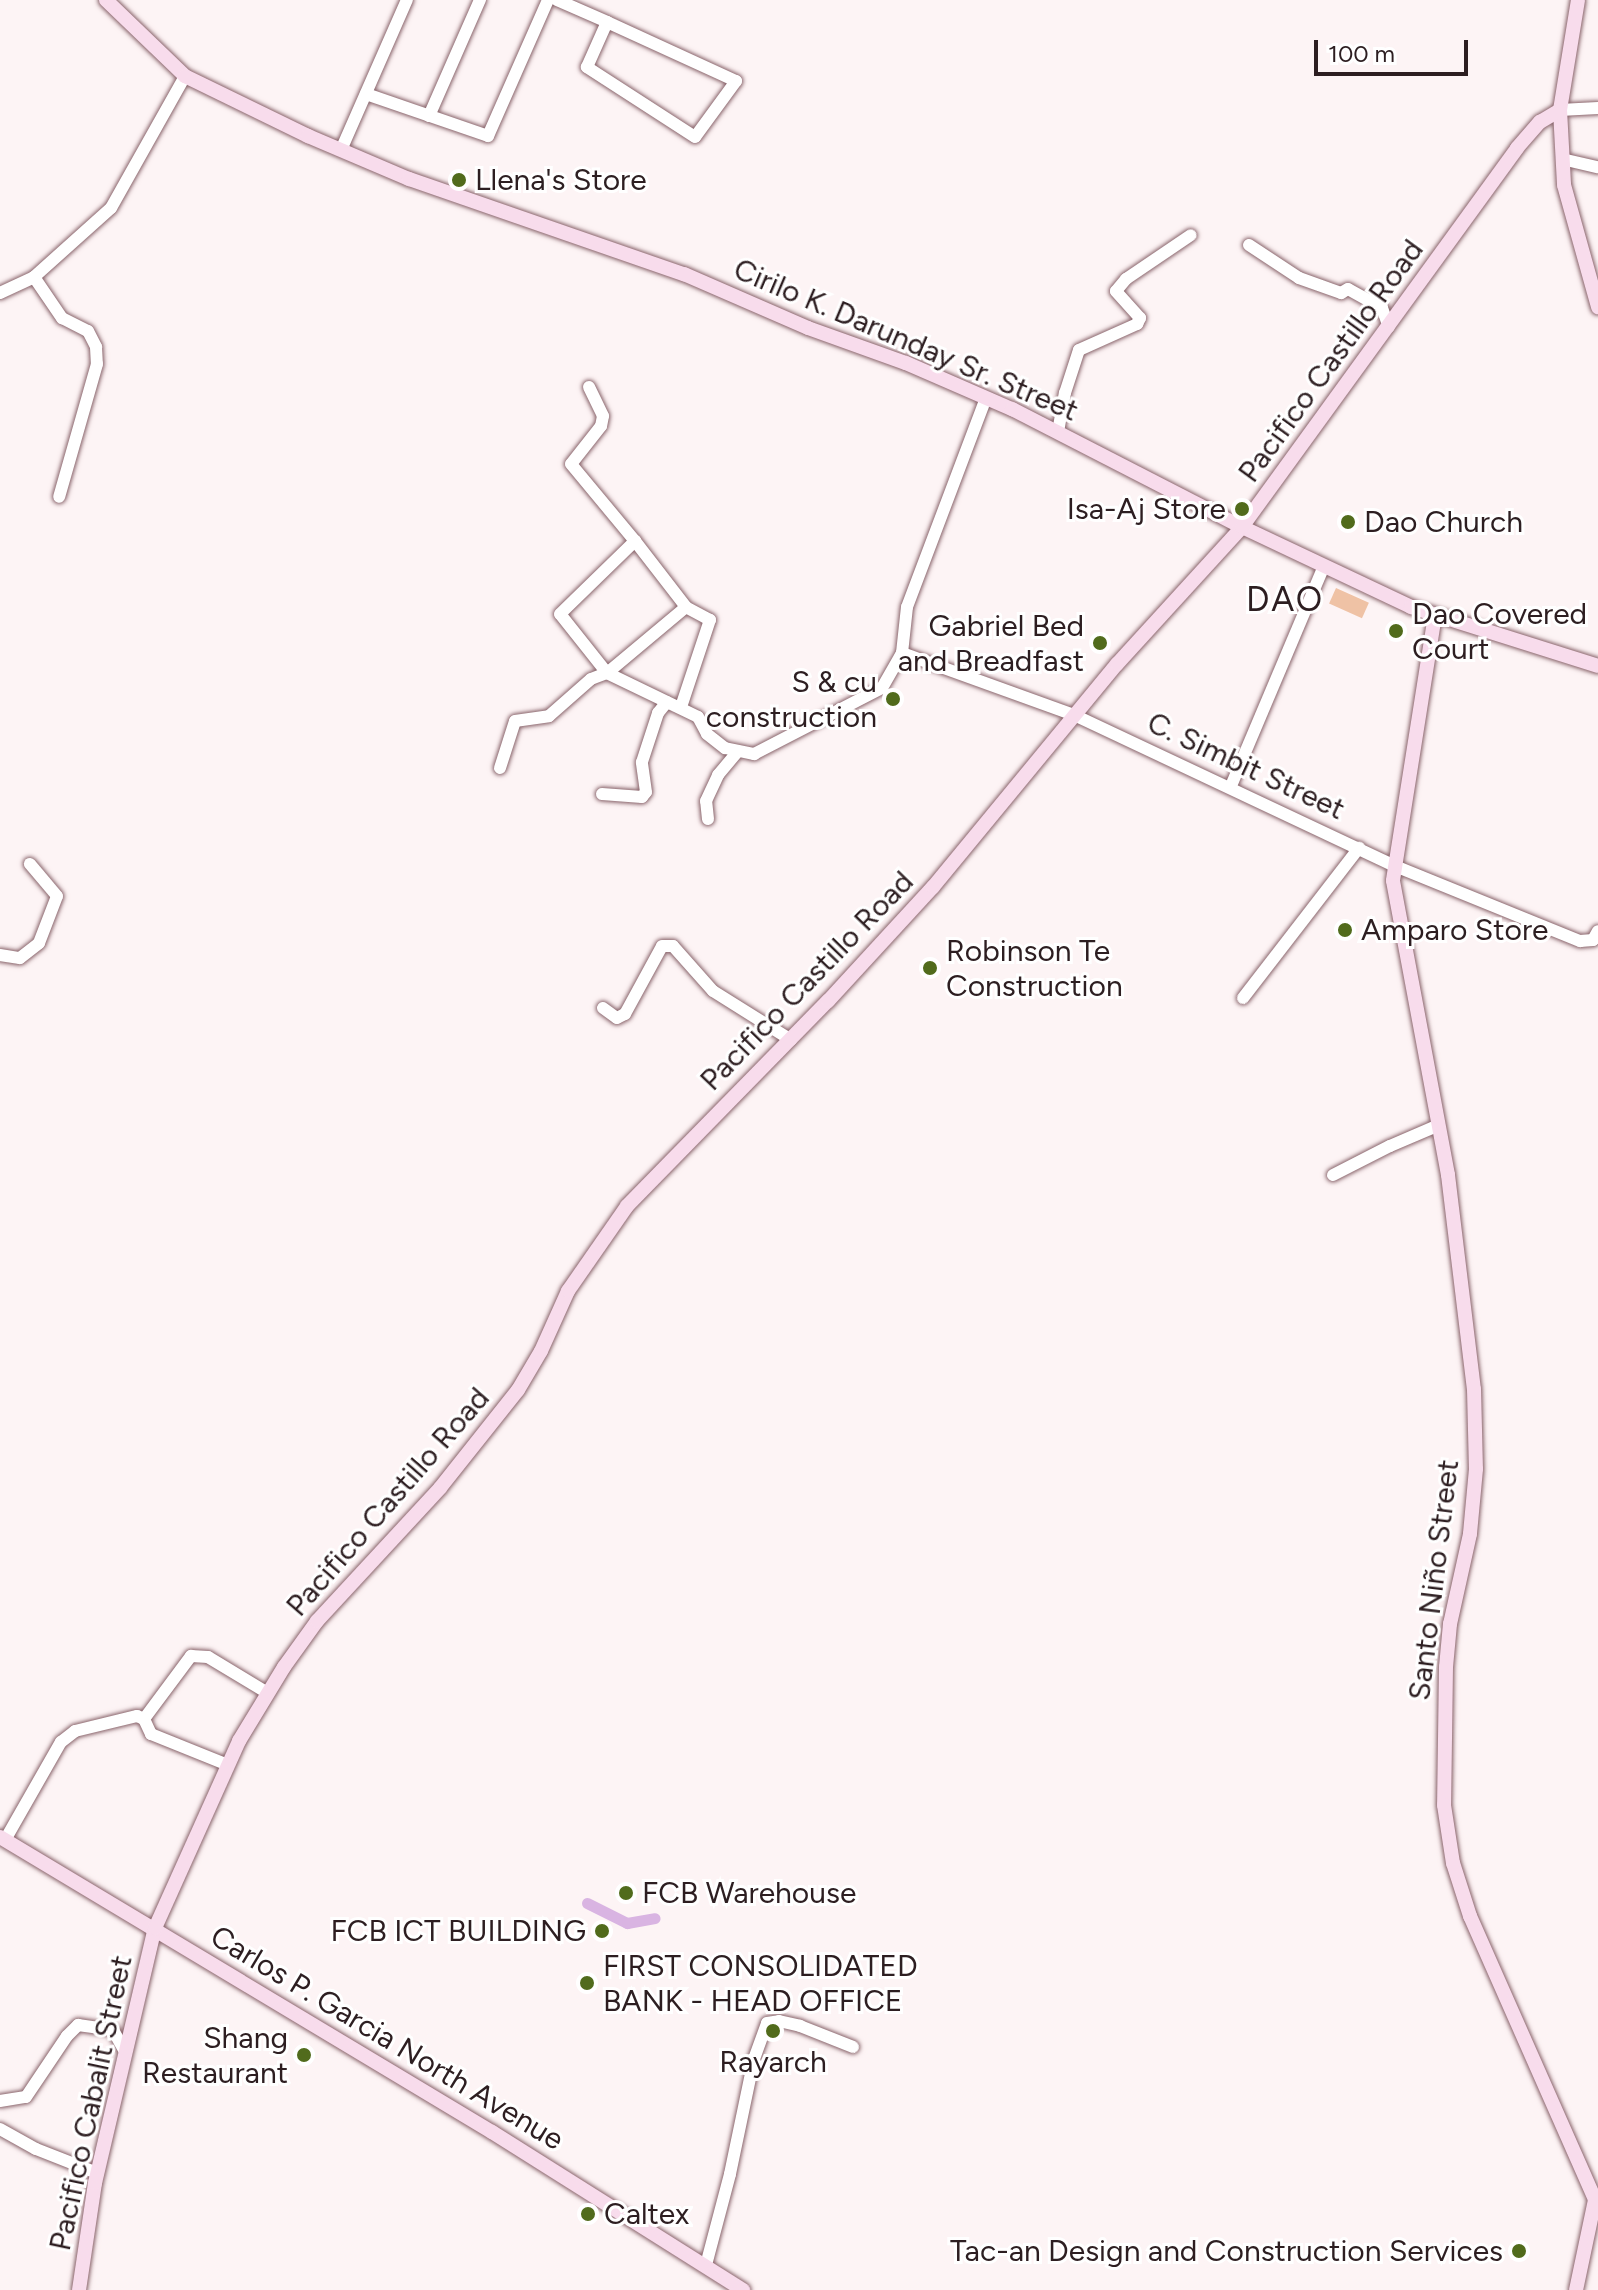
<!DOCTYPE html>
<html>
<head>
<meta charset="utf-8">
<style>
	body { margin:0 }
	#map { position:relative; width:1598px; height:2290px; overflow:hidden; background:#fdf4f5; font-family:Figtree,sans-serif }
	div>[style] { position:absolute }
	.green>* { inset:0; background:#efc2a5; transform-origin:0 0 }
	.canal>* { height:11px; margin:-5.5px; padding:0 5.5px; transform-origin:5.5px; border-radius:5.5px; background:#d9b4e2 }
	.roads { filter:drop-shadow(0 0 2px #89646b) drop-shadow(0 0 2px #89646b) }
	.minor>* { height:12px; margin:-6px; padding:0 6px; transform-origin:6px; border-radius:6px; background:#fff }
	.major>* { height:14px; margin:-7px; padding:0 7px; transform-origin:7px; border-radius:7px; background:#f8dcec }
	.dots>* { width:22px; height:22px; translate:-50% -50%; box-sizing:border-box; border:4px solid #fff; border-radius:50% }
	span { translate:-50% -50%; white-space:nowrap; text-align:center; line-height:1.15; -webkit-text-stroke:6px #fff; paint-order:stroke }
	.poi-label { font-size:30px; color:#2d1e21 }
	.left { translate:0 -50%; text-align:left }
	.right { translate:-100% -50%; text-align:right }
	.street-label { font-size:30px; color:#2d1e21 }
	.quarter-label { font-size:34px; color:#2d1e21; letter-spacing:2px }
	.scale { position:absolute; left:1314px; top:40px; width:154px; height:36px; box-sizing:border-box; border:4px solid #2d1e21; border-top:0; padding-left:10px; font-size:24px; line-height:28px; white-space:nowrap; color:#2d1e21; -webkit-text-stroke:6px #fff; paint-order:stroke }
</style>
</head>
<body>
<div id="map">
	<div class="green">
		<div style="left:1336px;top:588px;width:36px;height:17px;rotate:24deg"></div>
	</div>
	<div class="canal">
		<div style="left:587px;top:1903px;width:45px;rotate:26.6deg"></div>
		<div style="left:627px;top:1923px;width:28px;rotate:-10deg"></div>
	</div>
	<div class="roads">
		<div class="minor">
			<div style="left:557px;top:0;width:55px;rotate:23.7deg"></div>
			<div style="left:607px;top:22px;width:142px;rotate:24.6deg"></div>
			<div style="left:736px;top:81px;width:69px;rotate:126.2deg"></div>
			<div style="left:695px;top:137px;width:129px;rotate:-147.1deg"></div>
			<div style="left:587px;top:67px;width:49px;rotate:-66deg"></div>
			<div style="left:366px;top:94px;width:129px;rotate:19deg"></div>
			<div style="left:488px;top:136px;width:149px;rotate:-66.2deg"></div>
			<div style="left:1560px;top:110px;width:38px;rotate:-3deg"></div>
			<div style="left:429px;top:116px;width:127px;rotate:-66.3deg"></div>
			<div style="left:341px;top:150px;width:164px;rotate:-66.3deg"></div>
			<div style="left:1562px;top:159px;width:37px;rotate:13deg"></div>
			<div style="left:1249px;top:245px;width:60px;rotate:33.4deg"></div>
			<div style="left:1299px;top:278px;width:45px;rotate:19.7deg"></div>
			<div style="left:1341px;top:293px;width:8px;rotate:-30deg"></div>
			<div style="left:1348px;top:289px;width:39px;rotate:29deg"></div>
			<div style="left:1382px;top:308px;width:20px;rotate:70deg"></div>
			<div style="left:34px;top:277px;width:50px;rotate:55.7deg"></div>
			<div style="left:62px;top:318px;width:29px;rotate:27deg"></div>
			<div style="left:88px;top:331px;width:18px;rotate:63deg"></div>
			<div style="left:96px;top:347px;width:17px;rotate:87deg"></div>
			<div style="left:97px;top:364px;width:138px;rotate:105.9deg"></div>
			<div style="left:0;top:293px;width:38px;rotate:-25deg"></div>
			<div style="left:34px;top:277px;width:103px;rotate:-41.9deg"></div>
			<div style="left:111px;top:208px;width:151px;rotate:-60.7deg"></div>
			<div style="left:589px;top:387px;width:32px;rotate:64deg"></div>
			<div style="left:603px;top:416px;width:10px;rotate:101deg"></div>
			<div style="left:601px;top:426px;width:48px;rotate:128.3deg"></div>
			<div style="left:571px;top:464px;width:100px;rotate:50.3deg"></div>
			<div style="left:635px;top:541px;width:83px;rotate:52.3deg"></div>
			<div style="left:686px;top:607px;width:103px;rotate:140.1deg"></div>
			<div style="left:607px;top:673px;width:75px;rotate:-128.5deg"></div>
			<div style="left:560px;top:614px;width:105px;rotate:-44.2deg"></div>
			<div style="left:1058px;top:432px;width:40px;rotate:-80deg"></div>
			<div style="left:1065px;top:393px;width:45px;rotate:-72deg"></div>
			<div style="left:1079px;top:350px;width:64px;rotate:-24.1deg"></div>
			<div style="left:1137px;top:324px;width:7px;rotate:-63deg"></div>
			<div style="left:1140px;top:318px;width:36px;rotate:-132deg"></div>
			<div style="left:1116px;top:291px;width:16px;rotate:-50deg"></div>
			<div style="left:1126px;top:279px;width:78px;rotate:-34.1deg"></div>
			<div style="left:902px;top:653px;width:183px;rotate:19.8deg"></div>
			<div style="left:1074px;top:715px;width:355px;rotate:25.2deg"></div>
			<div style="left:1395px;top:866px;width:200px;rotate:22.1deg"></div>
			<div style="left:1580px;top:941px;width:13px;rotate:-4deg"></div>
			<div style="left:1593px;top:940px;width:10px;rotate:-61deg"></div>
			<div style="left:681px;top:707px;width:92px;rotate:-71.6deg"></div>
			<div style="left:710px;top:620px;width:27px;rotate:-152deg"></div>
			<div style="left:500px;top:768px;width:49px;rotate:-72.3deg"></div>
			<div style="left:515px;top:721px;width:34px;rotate:-8deg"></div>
			<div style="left:549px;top:716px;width:56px;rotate:-41.4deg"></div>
			<div style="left:591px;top:679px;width:17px;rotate:-21deg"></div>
			<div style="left:607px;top:673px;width:101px;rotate:25.8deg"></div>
			<div style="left:698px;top:717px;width:19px;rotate:62deg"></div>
			<div style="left:707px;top:734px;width:23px;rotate:38deg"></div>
			<div style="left:725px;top:748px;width:30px;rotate:12deg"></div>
			<div style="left:754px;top:754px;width:144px;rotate:-27.3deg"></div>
			<div style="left:882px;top:688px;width:40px;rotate:-60.3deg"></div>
			<div style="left:902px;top:653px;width:46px;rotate:-83.8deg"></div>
			<div style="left:907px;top:607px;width:223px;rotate:-69.3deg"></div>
			<div style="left:1231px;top:786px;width:239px;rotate:-67.1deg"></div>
			<div style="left:602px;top:794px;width:40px;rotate:4.3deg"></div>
			<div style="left:642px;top:797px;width:6px;rotate:-51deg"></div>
			<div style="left:646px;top:792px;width:30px;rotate:-98deg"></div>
			<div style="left:642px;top:762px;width:52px;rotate:-71.9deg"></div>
			<div style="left:658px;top:713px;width:14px;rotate:-51deg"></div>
			<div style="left:708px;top:819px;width:18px;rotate:-96deg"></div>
			<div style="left:706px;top:801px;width:29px;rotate:-65deg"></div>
			<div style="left:718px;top:775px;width:31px;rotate:-50deg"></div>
			<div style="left:0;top:955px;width:20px;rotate:9deg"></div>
			<div style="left:20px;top:958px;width:24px;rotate:-38deg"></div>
			<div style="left:39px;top:943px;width:50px;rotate:-69deg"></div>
			<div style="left:57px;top:896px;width:42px;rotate:-130.2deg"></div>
			<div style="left:1243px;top:998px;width:190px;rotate:-52.3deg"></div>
			<div style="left:603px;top:1008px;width:17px;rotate:36deg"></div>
			<div style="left:617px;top:1018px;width:9px;rotate:-27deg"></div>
			<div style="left:625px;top:1014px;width:77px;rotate:-61.4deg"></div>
			<div style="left:662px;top:946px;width:11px"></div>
			<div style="left:673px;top:946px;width:60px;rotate:48.4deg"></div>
			<div style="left:713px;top:991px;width:92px;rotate:32.1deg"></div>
			<div style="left:1333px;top:1175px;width:64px;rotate:-27deg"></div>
			<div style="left:1390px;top:1146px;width:53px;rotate:-23.2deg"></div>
			<div style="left:228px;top:1765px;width:83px;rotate:-158.1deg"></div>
			<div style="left:151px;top:1734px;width:17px;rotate:-115deg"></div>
			<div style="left:144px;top:1719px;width:79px;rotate:-53.3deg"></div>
			<div style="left:191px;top:1656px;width:17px;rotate:3deg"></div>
			<div style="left:208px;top:1657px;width:68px;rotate:31.1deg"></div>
			<div style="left:5px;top:1840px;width:113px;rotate:-60.3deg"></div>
			<div style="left:61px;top:1742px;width:18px;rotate:-38deg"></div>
			<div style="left:75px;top:1731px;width:64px;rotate:-13.6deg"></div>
			<div style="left:137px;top:1716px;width:8px;rotate:23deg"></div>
			<div style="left:0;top:2101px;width:26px;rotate:-9deg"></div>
			<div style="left:26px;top:2097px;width:73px;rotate:-56.1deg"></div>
			<div style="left:67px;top:2036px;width:16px;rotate:-45deg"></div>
			<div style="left:78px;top:2025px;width:35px;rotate:8deg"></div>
			<div style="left:113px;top:2030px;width:25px;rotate:61deg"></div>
			<div style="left:0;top:2129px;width:41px;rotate:29.1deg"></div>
			<div style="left:36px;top:2149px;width:66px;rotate:21.5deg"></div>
			<div style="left:706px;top:2265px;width:94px;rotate:-75.2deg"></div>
			<div style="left:730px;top:2174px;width:117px;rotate:-78.2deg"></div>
			<div style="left:754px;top:2059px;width:38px;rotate:-70deg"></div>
			<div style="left:767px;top:2023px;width:12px;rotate:-9deg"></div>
			<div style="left:779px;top:2021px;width:22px;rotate:13deg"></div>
			<div style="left:800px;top:2026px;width:57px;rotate:21.6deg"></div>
		</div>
		<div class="major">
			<div style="left:106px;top:0;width:110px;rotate:43.9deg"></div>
			<div style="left:185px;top:76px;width:137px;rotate:26deg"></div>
			<div style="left:308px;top:136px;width:110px;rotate:23.1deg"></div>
			<div style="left:409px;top:179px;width:291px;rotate:19.1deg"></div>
			<div style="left:684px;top:274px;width:135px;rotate:23.5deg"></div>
			<div style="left:808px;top:328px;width:104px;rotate:19.7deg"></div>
			<div style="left:906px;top:363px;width:116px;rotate:23.5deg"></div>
			<div style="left:1012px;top:409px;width:259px;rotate:27.2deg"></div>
			<div style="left:1242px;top:527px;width:187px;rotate:25.3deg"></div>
			<div style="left:1411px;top:607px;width:196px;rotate:17.5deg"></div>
			<div style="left:1578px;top:0;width:111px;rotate:99.3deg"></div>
			<div style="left:1560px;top:110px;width:75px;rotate:86.9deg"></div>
			<div style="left:1564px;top:185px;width:127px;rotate:74.4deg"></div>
			<div style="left:1435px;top:615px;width:269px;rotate:99deg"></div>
			<div style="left:1393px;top:881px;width:299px;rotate:79.4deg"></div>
			<div style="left:1448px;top:1175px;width:216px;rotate:83.1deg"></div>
			<div style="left:1474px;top:1389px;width:80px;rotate:88.6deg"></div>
			<div style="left:1476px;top:1469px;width:65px;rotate:95.3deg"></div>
			<div style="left:1470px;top:1534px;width:92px;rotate:102.5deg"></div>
			<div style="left:1450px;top:1624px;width:43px;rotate:95.3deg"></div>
			<div style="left:1446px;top:1667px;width:138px;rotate:90.8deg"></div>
			<div style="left:1444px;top:1805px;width:59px;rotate:81.2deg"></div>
			<div style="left:1453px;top:1863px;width:56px;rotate:72.2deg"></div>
			<div style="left:1470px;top:1916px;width:310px;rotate:66.2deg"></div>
			<div style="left:1595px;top:2200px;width:92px;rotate:101.9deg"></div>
			<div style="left:0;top:1837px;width:574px;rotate:30.95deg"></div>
			<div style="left:492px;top:2132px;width:297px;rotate:32.2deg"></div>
			<div style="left:79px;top:2290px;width:108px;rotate:-81.5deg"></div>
			<div style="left:95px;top:2183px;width:262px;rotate:-76.8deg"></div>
			<div style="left:155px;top:1928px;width:205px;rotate:-65.8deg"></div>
			<div style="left:239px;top:1741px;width:87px;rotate:-58.7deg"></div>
			<div style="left:284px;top:1667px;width:57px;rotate:-54.3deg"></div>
			<div style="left:317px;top:1621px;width:181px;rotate:-47.2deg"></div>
			<div style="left:440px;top:1488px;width:125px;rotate:-51.5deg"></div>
			<div style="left:518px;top:1390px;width:45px;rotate:-59.5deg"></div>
			<div style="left:541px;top:1351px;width:66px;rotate:-65.8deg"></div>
			<div style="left:568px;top:1291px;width:103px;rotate:-55.2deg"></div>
			<div style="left:627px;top:1206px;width:287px;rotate:-45.6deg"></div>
			<div style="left:828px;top:1001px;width:155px;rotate:-47.4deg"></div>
			<div style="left:933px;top:887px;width:289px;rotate:-50.5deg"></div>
			<div style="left:1117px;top:664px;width:185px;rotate:-47.6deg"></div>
			<div style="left:1242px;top:527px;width:468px;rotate:-54deg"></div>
			<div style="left:1517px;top:148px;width:35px;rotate:-49deg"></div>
			<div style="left:1540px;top:122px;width:23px;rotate:-31deg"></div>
		</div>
	</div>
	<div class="dots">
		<div style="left:459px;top:180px;background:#516b1c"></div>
		<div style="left:1242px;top:509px;background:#516b1c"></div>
		<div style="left:1348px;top:522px;background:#516b1c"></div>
		<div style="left:1396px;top:631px;background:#516b1c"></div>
		<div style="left:1100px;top:643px;background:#516b1c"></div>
		<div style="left:893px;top:699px;background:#516b1c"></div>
		<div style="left:1345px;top:930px;background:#516b1c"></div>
		<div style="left:930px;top:968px;background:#516b1c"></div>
		<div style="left:626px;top:1893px;background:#516b1c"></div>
		<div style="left:602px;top:1931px;background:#516b1c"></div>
		<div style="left:587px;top:1983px;background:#516b1c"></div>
		<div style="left:773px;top:2031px;background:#516b1c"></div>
		<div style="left:304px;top:2055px;background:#516b1c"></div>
		<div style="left:588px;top:2214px;background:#516b1c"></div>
		<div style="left:1519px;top:2251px;background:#516b1c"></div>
	</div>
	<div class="poi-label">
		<span class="left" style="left:475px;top:180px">Llena's Store</span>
		<span class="right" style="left:1226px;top:509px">Isa-Aj Store</span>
		<span class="left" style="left:1364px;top:522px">Dao Church</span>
		<span class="left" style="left:1412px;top:631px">Dao Covered<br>Court</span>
		<span class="right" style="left:1084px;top:643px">Gabriel Bed<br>and Breadfast</span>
		<span class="right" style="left:877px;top:699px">S &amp; cu<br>construction</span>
		<span class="left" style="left:1361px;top:930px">Amparo Store</span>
		<span class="left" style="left:946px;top:968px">Robinson Te<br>Construction</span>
		<span class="left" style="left:642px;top:1893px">FCB Warehouse</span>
		<span class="right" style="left:586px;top:1931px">FCB ICT BUILDING</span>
		<span class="left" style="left:603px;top:1983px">FIRST CONSOLIDATED<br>BANK - HEAD OFFICE</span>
		<span class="right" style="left:288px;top:2055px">Shang<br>Restaurant</span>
		<span style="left:773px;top:2062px">Rayarch</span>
		<span class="left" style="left:604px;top:2214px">Caltex</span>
		<span class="right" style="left:1503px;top:2251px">Tac-an Design and Construction Services</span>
	</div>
	<div class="street-label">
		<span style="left:906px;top:340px;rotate:23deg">Cirilo K. Darunday Sr. Street</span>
		<span style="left:1331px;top:361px;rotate:-54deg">Pacifico Castillo Road</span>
		<span style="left:1246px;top:766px;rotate:25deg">C. Simbit Street</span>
		<span style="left:807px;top:981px;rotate:-46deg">Pacifico Castillo Road</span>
		<span style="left:388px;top:1502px;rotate:-49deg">Pacifico Castillo Road</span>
		<span style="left:1434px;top:1580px;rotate:-83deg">Santo Niño Street</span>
		<span style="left:387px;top:2038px;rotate:31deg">Carlos P. Garcia North Avenue</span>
		<span style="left:91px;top:2103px;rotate:-78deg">Pacifico Cabalit Street</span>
	</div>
	<div class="quarter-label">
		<span style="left:1285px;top:600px">DAO</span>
	</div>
	<div class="scale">100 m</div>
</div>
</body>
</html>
